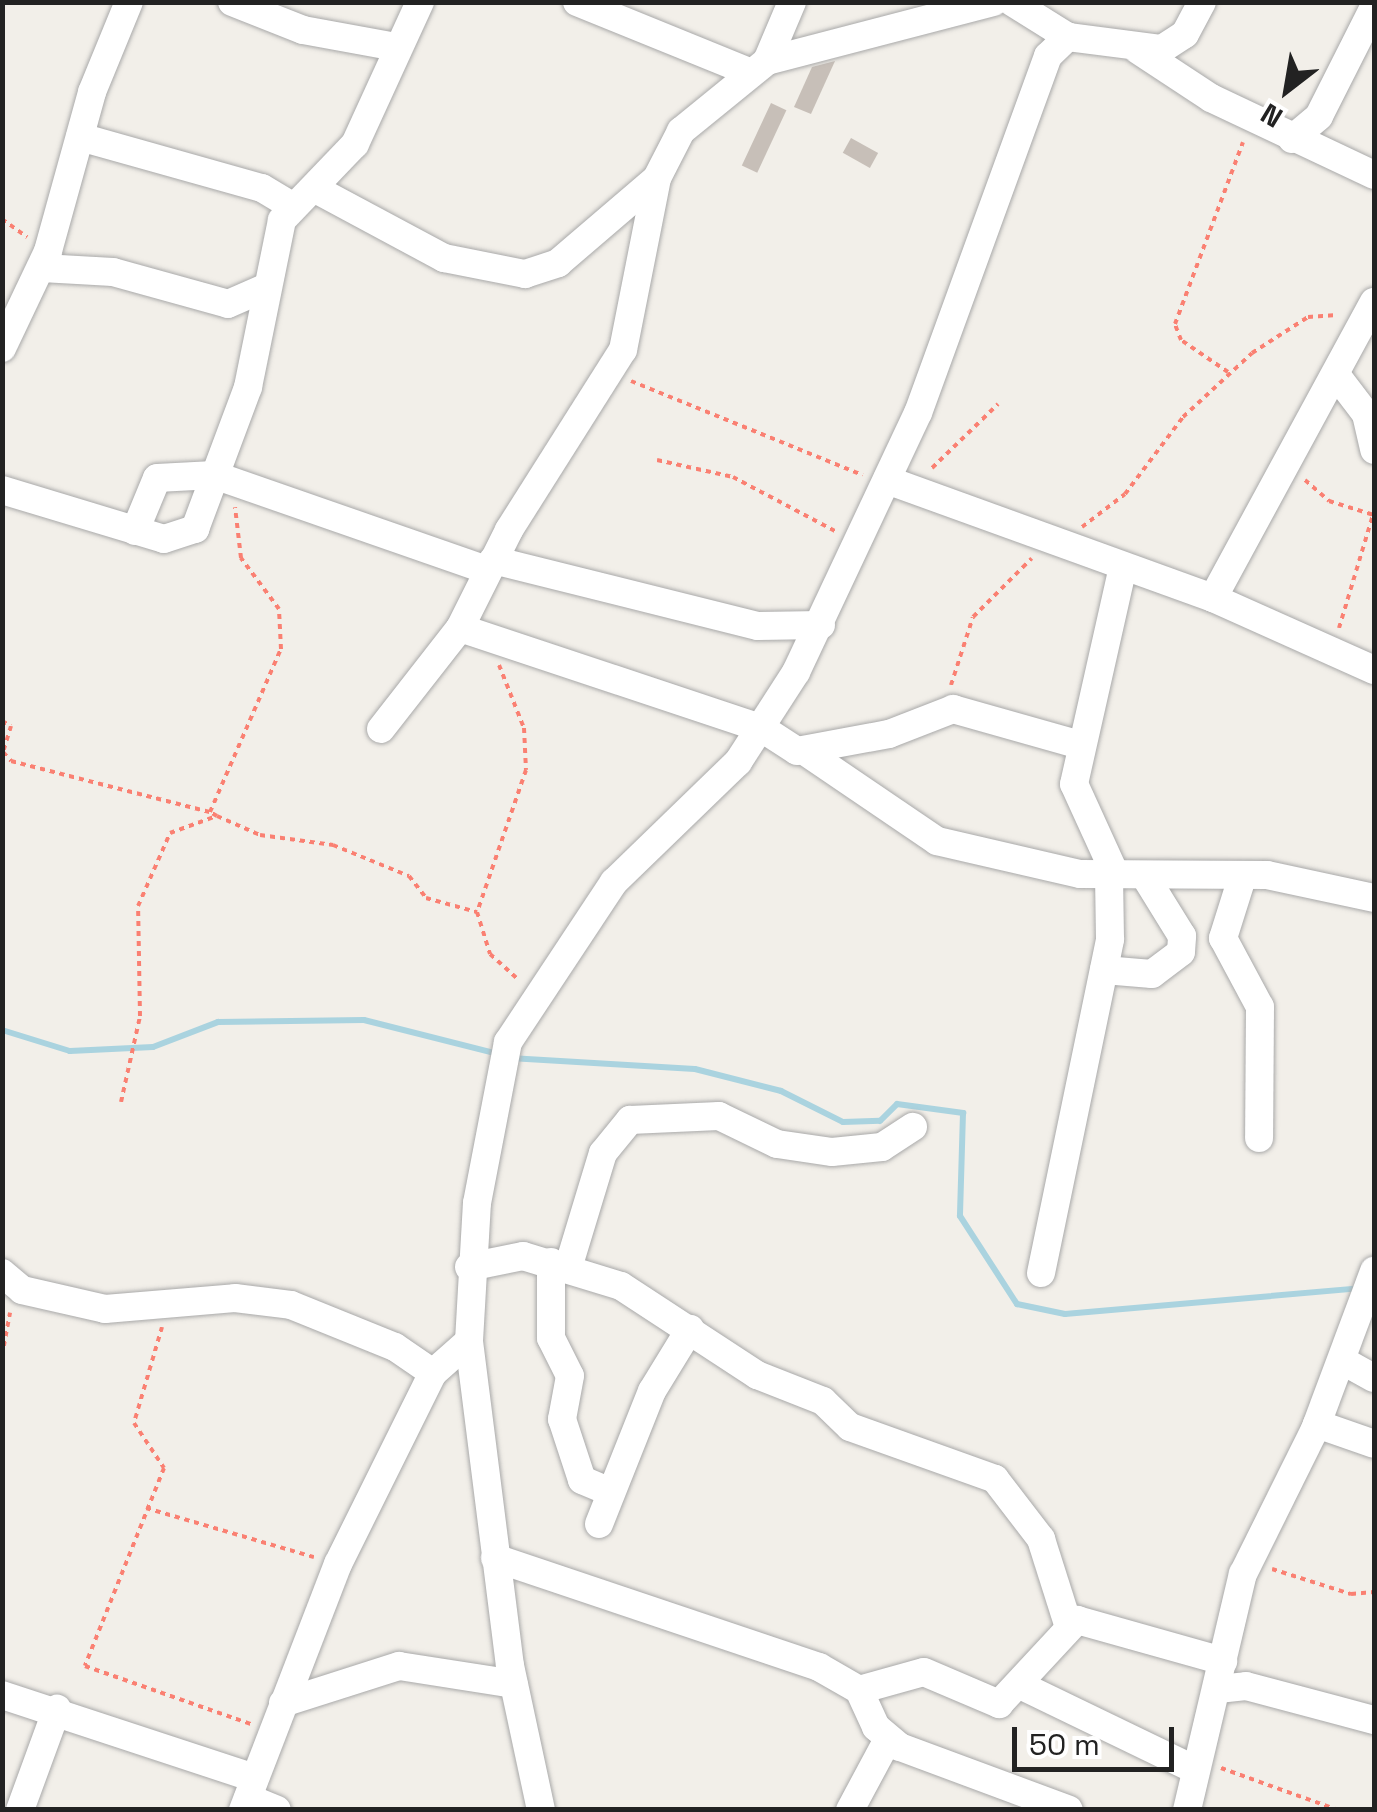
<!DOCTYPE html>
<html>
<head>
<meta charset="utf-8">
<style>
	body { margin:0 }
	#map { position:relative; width:1377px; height:1812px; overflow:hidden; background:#f2efe9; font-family:"Space Grotesk",sans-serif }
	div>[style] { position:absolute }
	.stream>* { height:6px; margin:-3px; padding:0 3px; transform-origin:3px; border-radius:3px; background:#aad3df }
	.building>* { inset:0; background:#c7bfb8; transform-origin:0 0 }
	.path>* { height:4px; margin-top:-2px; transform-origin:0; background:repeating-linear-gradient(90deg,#fa8072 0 5px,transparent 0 10px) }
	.roads { filter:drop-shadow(0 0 2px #a9a9a9) drop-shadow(0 0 2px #a9a9a9) }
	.minor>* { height:28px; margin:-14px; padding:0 14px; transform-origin:14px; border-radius:14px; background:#fff }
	span { translate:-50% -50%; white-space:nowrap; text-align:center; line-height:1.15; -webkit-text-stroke:8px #fff; paint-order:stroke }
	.frame { position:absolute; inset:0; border:5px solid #222; pointer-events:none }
	.north { position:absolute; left:1237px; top:40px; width:100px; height:100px; -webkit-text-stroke:8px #fff; paint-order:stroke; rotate:211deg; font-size:28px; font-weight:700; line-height:40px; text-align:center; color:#222 }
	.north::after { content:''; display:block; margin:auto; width:35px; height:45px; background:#222; clip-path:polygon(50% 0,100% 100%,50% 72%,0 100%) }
	.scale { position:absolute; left:1012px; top:1727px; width:162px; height:45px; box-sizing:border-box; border:5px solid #222; border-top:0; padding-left:12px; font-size:30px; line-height:35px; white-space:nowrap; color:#222; -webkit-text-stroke:8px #fff; paint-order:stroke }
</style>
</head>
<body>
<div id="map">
	<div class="stream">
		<div style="left:2px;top:1030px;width:71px;rotate:17.2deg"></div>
		<div style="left:70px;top:1051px;width:83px;rotate:-2.8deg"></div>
		<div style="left:153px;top:1047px;width:70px;rotate:-21deg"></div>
		<div style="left:218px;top:1022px;width:146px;rotate:-0.8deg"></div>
		<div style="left:364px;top:1020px;width:138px;rotate:14.2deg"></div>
		<div style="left:510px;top:1058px;width:185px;rotate:3.4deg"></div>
		<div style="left:695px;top:1069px;width:89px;rotate:14.3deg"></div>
		<div style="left:781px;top:1091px;width:69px;rotate:26.6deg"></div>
		<div style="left:843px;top:1122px;width:37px;rotate:-2deg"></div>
		<div style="left:880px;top:1121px;width:24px;rotate:-45deg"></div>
		<div style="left:897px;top:1104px;width:67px;rotate:7.8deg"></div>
		<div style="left:963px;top:1113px;width:103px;rotate:91.7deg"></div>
		<div style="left:960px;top:1216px;width:105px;rotate:57.1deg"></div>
		<div style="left:1017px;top:1304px;width:49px;rotate:11.8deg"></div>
		<div style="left:1065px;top:1314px;width:297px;rotate:-5deg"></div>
	</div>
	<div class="building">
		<div style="clip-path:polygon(835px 61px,811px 114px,794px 107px,812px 67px)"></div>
		<div style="left:771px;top:103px;width:17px;height:69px;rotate:25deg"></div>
		<div style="left:851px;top:138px;width:31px;height:17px;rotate:29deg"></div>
	</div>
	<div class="path">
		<div style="left:2px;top:219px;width:31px;rotate:36deg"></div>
		<div style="left:1228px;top:372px;width:57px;rotate:-145.8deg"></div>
		<div style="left:1181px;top:340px;width:17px;rotate:-111deg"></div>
		<div style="left:1175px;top:324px;width:194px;rotate:-69.5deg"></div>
		<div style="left:631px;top:381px;width:250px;rotate:22.1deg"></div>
		<div style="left:657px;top:460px;width:78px;rotate:12.6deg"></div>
		<div style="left:733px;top:477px;width:118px;rotate:27.9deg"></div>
		<div style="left:932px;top:468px;width:92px;rotate:-44.1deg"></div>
		<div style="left:1305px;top:480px;width:32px;rotate:41deg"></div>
		<div style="left:1329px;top:501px;width:47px;rotate:17.3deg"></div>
		<div style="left:1082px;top:527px;width:54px;rotate:-37.5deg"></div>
		<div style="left:1125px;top:494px;width:96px;rotate:-53deg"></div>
		<div style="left:1183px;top:417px;width:94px;rotate:-42.8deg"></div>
		<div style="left:1252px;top:353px;width:67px;rotate:-32.7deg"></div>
		<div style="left:1308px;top:317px;width:29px;rotate:-4deg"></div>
		<div style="left:1339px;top:628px;width:118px;rotate:-73.3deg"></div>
		<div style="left:499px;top:665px;width:68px;rotate:68.4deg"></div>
		<div style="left:524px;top:728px;width:42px;rotate:87.3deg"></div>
		<div style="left:526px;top:770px;width:150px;rotate:109deg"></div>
		<div style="left:477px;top:912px;width:44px;rotate:72.8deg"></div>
		<div style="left:490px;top:954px;width:38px;rotate:42deg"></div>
		<div style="left:951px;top:685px;width:71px;rotate:-72.1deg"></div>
		<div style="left:973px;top:617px;width:83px;rotate:-45deg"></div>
		<div style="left:2px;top:721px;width:10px;rotate:29deg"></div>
		<div style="left:11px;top:726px;width:27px;rotate:107deg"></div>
		<div style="left:3px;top:752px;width:12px;rotate:48deg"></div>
		<div style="left:11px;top:761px;width:205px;rotate:14.4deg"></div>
		<div style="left:217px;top:816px;width:47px;rotate:23.8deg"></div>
		<div style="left:260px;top:835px;width:74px;rotate:7.8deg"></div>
		<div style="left:333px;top:845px;width:82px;rotate:22.2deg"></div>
		<div style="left:409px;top:876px;width:28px;rotate:52deg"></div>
		<div style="left:426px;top:898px;width:53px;rotate:15.4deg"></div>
		<div style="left:121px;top:1102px;width:88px;rotate:-77.5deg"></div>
		<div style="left:140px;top:1016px;width:110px;rotate:-91deg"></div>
		<div style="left:138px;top:906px;width:80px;rotate:-66.3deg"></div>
		<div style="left:170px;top:833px;width:50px;rotate:-19.9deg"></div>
		<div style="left:217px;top:816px;width:8px;rotate:-150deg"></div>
		<div style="left:210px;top:812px;width:178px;rotate:-66.5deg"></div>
		<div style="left:281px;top:649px;width:40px;rotate:-92.9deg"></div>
		<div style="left:279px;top:609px;width:64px;rotate:-126.7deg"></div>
		<div style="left:241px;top:558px;width:51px;rotate:-96.7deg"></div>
		<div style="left:162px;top:1327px;width:100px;rotate:106.3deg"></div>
		<div style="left:134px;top:1423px;width:54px;rotate:56.3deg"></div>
		<div style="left:164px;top:1468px;width:213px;rotate:111.8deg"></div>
		<div style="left:85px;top:1666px;width:176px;rotate:19.3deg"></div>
		<div style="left:2px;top:1356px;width:44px;rotate:-79.5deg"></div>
		<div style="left:146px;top:1508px;width:175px;rotate:16.3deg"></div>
		<div style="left:1272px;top:1569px;width:83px;rotate:17.6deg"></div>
		<div style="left:1351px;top:1594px;width:23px;rotate:-5deg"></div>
		<div style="left:1221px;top:1768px;width:124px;rotate:19.7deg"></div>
	</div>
	<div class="roads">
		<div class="minor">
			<div style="left:232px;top:2px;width:76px;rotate:21.5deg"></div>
			<div style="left:303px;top:30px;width:96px;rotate:10.3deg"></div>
			<div style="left:577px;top:2px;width:183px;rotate:22.1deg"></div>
			<div style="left:1012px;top:2px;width:66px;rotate:32deg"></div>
			<div style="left:1138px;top:50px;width:87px;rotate:33.3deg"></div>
			<div style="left:1211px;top:98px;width:180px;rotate:25.3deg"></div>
			<div style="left:767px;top:61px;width:64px;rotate:-67deg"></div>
			<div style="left:80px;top:137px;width:189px;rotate:15.7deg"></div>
			<div style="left:262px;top:188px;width:35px;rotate:31deg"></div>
			<div style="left:1292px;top:139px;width:35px;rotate:-40deg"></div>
			<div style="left:1319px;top:116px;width:122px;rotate:-63.2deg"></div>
			<div style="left:319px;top:191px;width:142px;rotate:28.2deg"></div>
			<div style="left:444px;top:258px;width:83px;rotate:11.2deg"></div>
			<div style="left:525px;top:274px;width:35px;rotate:-18deg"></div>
			<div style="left:558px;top:263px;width:129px;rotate:-40.6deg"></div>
			<div style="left:42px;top:268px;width:71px;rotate:3.2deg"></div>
			<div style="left:113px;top:272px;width:119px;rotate:15.5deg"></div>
			<div style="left:228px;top:304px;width:43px;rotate:-23.6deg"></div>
			<div style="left:2px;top:348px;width:107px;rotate:-64.6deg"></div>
			<div style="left:48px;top:251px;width:165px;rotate:-74.5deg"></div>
			<div style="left:92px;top:92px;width:97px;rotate:-67.7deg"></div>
			<div style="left:1340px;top:380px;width:43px;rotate:52.6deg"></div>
			<div style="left:1366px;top:414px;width:37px;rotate:77deg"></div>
			<div style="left:887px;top:480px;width:347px;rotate:19.9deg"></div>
			<div style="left:1213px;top:598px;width:176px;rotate:24.1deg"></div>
			<div style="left:2px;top:490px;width:169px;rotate:16.8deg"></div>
			<div style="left:164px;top:539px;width:33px;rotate:-18deg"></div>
			<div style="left:195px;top:529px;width:152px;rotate:-69.5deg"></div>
			<div style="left:248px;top:387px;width:170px;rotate:-78.5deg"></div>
			<div style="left:282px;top:220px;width:105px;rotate:-46.2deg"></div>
			<div style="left:355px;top:144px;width:156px;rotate:-65.4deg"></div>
			<div style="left:135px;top:531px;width:57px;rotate:-67.5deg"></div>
			<div style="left:157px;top:478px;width:57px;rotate:-3deg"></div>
			<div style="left:214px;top:475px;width:289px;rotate:19.2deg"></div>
			<div style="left:493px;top:560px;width:273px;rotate:14deg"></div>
			<div style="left:758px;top:626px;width:63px;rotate:-0.9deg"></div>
			<div style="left:1213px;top:598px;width:337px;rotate:-61.5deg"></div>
			<div style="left:460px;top:628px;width:319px;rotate:18.4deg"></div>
			<div style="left:763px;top:729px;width:40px;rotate:32.9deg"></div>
			<div style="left:797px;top:751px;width:94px;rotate:-10.5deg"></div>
			<div style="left:889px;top:734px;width:69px;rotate:-21.3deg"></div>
			<div style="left:953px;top:709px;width:132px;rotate:15.8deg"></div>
			<div style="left:381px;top:729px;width:128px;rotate:-52deg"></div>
			<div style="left:460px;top:628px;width:110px;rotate:-63.4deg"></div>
			<div style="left:509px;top:530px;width:213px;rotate:-57.7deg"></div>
			<div style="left:623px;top:350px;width:175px;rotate:-78.8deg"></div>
			<div style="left:657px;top:178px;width:53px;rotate:-62.9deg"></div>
			<div style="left:681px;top:131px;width:111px;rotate:-39.1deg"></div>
			<div style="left:767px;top:61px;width:234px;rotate:-14.6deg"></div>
			<div style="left:806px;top:752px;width:158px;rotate:34.2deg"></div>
			<div style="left:937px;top:841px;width:147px;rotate:13deg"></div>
			<div style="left:1080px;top:874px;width:187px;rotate:0.3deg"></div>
			<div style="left:1267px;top:875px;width:109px;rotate:12.1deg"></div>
			<div style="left:1116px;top:876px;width:101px;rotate:-114.5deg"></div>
			<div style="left:1074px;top:784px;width:223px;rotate:-77.3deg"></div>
			<div style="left:1241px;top:881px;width:60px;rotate:107.5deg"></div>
			<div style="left:1223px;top:938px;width:78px;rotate:61.8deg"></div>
			<div style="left:1260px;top:1007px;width:131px;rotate:90.4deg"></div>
			<div style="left:1104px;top:970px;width:48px;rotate:4.8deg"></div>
			<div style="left:1152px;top:974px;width:36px;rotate:-37deg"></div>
			<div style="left:1181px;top:952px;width:16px;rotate:-86deg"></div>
			<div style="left:1182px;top:936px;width:68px;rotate:-121.8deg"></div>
			<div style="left:551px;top:1262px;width:76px;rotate:90deg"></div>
			<div style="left:551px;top:1338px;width:42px;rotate:63.4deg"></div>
			<div style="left:570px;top:1376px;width:44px;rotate:100.5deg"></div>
			<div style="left:562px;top:1419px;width:64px;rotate:71.8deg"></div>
			<div style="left:582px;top:1480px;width:30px;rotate:23deg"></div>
			<div style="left:469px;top:1267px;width:55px;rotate:-11.5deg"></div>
			<div style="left:523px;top:1256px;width:102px;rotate:17deg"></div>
			<div style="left:621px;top:1286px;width:163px;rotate:33.2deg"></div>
			<div style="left:757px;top:1375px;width:71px;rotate:21.5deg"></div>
			<div style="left:823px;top:1401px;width:37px;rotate:44deg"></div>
			<div style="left:850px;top:1427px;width:154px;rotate:19.7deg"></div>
			<div style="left:995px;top:1479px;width:76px;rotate:52.5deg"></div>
			<div style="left:1041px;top:1539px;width:89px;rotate:72.4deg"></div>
			<div style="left:568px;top:1268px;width:120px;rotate:-73.1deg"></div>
			<div style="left:603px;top:1153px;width:43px;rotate:-50.7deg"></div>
			<div style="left:630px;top:1120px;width:89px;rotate:-2.6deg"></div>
			<div style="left:719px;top:1116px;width:64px;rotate:25.8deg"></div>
			<div style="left:777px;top:1144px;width:56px;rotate:8.3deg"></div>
			<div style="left:832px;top:1152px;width:50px;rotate:-5.7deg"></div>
			<div style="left:882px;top:1147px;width:37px;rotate:-33deg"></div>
			<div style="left:2px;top:1273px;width:26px;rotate:40deg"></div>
			<div style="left:22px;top:1290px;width:85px;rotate:12.9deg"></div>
			<div style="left:105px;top:1309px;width:130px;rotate:-4.8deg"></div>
			<div style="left:235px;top:1298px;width:56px;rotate:7.1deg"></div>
			<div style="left:291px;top:1305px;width:112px;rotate:22deg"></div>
			<div style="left:395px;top:1347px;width:46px;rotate:34.4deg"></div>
			<div style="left:1041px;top:1273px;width:341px;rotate:-78.3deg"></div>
			<div style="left:1110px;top:939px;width:63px;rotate:-90.9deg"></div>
			<div style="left:1343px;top:1361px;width:35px;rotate:29deg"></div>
			<div style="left:1317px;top:1424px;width:60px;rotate:19.3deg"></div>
			<div style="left:599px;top:1524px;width:143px;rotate:-68.3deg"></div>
			<div style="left:652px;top:1391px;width:73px;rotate:-58.5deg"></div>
			<div style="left:495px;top:1558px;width:342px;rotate:18.6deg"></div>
			<div style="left:819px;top:1667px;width:46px;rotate:29.9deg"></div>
			<div style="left:859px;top:1690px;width:41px;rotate:65.3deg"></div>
			<div style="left:876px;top:1727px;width:31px;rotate:40deg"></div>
			<div style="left:900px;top:1747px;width:180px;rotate:20.4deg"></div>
			<div style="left:1024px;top:1687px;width:189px;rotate:25.8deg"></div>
			<div style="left:1218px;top:1689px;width:28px;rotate:-6deg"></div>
			<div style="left:1246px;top:1686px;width:132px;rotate:14.9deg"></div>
			<div style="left:859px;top:1690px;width:67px;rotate:-15.5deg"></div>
			<div style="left:924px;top:1672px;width:82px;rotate:23.1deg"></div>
			<div style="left:999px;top:1704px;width:115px;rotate:-47.1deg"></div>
			<div style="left:1077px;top:1620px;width:152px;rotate:15.7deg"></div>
			<div style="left:2px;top:1695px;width:266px;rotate:18.2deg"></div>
			<div style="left:283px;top:1703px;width:122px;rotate:-17.7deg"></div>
			<div style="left:399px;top:1666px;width:116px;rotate:8.9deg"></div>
			<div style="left:248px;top:1798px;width:31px;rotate:22deg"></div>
			<div style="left:20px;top:1810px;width:108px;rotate:-69.9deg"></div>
			<div style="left:243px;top:1810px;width:264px;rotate:-68.9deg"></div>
			<div style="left:338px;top:1564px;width:213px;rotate:-63.6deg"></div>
			<div style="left:433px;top:1373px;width:48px;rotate:-41.6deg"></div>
			<div style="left:541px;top:1810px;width:147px;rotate:-102.1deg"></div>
			<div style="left:510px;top:1666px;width:328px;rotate:-97.2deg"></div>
			<div style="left:469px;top:1341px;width:138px;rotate:-86.7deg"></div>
			<div style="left:477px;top:1203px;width:164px;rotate:-79.1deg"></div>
			<div style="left:508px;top:1042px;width:192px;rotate:-56.5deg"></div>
			<div style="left:614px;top:882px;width:173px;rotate:-44.1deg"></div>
			<div style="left:738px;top:762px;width:107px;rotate:-57.2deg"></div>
			<div style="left:796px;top:672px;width:286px;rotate:-64.8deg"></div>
			<div style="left:918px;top:413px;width:380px;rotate:-70deg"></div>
			<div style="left:1048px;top:56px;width:28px;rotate:-44deg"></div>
			<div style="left:1068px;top:37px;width:95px;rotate:7.3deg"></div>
			<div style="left:1162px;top:49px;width:27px;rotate:-33deg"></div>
			<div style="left:1185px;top:34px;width:36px;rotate:-62deg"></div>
			<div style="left:850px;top:1810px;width:81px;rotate:-61.8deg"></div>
			<div style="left:1187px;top:1810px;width:243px;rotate:-76.7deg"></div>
			<div style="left:1243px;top:1574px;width:162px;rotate:-63.6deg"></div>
			<div style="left:1315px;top:1429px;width:169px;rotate:-69.5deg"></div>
		</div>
	</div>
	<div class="frame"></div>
	<div class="north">N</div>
	<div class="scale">50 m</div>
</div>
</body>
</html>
